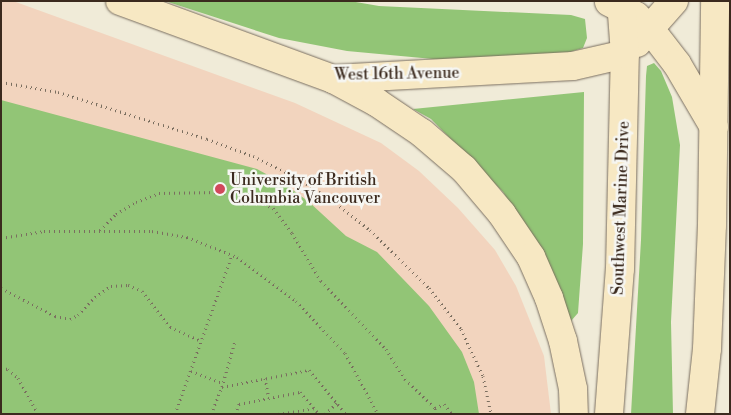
<!DOCTYPE html>
<html>
<head>
<meta charset="utf-8">
<style>
	body { margin:0 }
	#map { position:relative; width:731px; height:415px; overflow:hidden; background:#f0ebd8; font-family:"Libre Bodoni",serif }
	div>[style] { position:absolute }
	.built>* { inset:0; background:#f2d4be }
	.green>* { inset:0; background:#92c576 }
	.path>* { height:3px; margin-top:-1.5px; transform-origin:0; background:repeating-linear-gradient(90deg,#7a6e5f 0 1px,transparent 0 5px) }
	.roads { filter:drop-shadow(0 0 1px #7a6e5f) drop-shadow(0 0 1px #7a6e5f) }
	.secondary>* { height:28px; margin:-14px; padding:0 14px; transform-origin:14px; border-radius:14px; background:#f7e8c3 }
	.dots>* { width:14px; height:14px; translate:-50% -50%; box-sizing:border-box; border:2px solid #f6f6f2; border-radius:50% }
	span { translate:-50% -50%; white-space:nowrap; text-align:center; line-height:1.15; -webkit-text-stroke:5px #f6f6f2; paint-order:stroke }
	.street-label { font-size:16px; color:#3b2a1e }
	.poi-label { font-size:16px; color:#3b2a1e }
	.left { translate:0 -50%; text-align:left }
	.frame { position:absolute; inset:0; border:2px solid #3b2a1e; pointer-events:none }
</style>
</head>
<body>
<div id="map">
	<div class="built">
		<div style="clip-path:polygon(1px 1px,13px 1px,295px 103px,381px 143px,419px 171px,458px 208px,495px 250px,516px 286px,544px 356px,551px 414px,1px 414px)"></div>
	</div>
	<div class="green">
		<div style="clip-path:polygon(165px 1px,350px 1px,379px 6px,571px 15px,585px 19px,587px 38px,583px 48px,560px 55px,504px 60px,433px 59px,347px 51px,279px 38px)"></div>
		<div style="clip-path:polygon(654px 63px,661px 71px,672px 97px,680px 145px,671px 322px,673px 414px,631px 414px,641px 240px,646px 76px,647px 66px)"></div>
		<div style="clip-path:polygon(584px 92px,583px 244px,578px 313px,571px 321px,539px 248px,503px 192px,431px 119px,413px 109px)"></div>
		<div style="clip-path:polygon(1px 100px,257px 169px,286px 185px,309px 202px,346px 236px,377px 252px,429px 306px,462px 352px,474px 382px,479px 414px,1px 414px)"></div>
	</div>
	<div class="path">
		<div style="left:1px;top:82px;width:58px;rotate:10deg"></div>
		<div style="left:58px;top:92px;width:156px;rotate:17.5deg"></div>
		<div style="left:207px;top:139px;width:49px;rotate:20.3deg"></div>
		<div style="left:253px;top:156px;width:50px;rotate:26.1deg"></div>
		<div style="left:298px;top:178px;width:45px;rotate:33.3deg"></div>
		<div style="left:336px;top:203px;width:43px;rotate:38.5deg"></div>
		<div style="left:370px;top:230px;width:83px;rotate:44.5deg"></div>
		<div style="left:429px;top:288px;width:52px;rotate:52deg"></div>
		<div style="left:461px;top:329px;width:52px;rotate:64.9deg"></div>
		<div style="left:483px;top:376px;width:39px;rotate:78deg"></div>
		<div style="left:100px;top:230px;width:23px;rotate:-45deg"></div>
		<div style="left:116px;top:214px;width:23px;rotate:-31deg"></div>
		<div style="left:136px;top:202px;width:25px;rotate:-21deg"></div>
		<div style="left:159px;top:193px;width:60px;rotate:-1deg"></div>
		<div style="left:219px;top:192px;width:32px;rotate:9deg"></div>
		<div style="left:251px;top:197px;width:25px;rotate:27deg"></div>
		<div style="left:273px;top:208px;width:31px;rotate:53deg"></div>
		<div style="left:292px;top:233px;width:56px;rotate:58.9deg"></div>
		<div style="left:321px;top:281px;width:94px;rotate:46.3deg"></div>
		<div style="left:386px;top:349px;width:36px;rotate:58deg"></div>
		<div style="left:405px;top:379px;width:42px;rotate:44deg"></div>
		<div style="left:1px;top:238px;width:44px;rotate:-9.2deg"></div>
		<div style="left:44px;top:231px;width:108px"></div>
		<div style="left:152px;top:231px;width:36px;rotate:10deg"></div>
		<div style="left:187px;top:237px;width:54px;rotate:21.8deg"></div>
		<div style="left:237px;top:257px;width:74px;rotate:36.7deg"></div>
		<div style="left:296px;top:301px;width:71px;rotate:46.7deg"></div>
		<div style="left:345px;top:353px;width:69px;rotate:61.6deg"></div>
		<div style="left:1px;top:288px;width:61px;rotate:27.4deg"></div>
		<div style="left:55px;top:316px;width:15px;rotate:11deg"></div>
		<div style="left:70px;top:319px;width:9px;rotate:-27deg"></div>
		<div style="left:78px;top:315px;width:25px;rotate:-47deg"></div>
		<div style="left:95px;top:297px;width:19px;rotate:-35deg"></div>
		<div style="left:111px;top:286px;width:17px;rotate:-3deg"></div>
		<div style="left:128px;top:285px;width:15px;rotate:23deg"></div>
		<div style="left:142px;top:291px;width:46px;rotate:52.1deg"></div>
		<div style="left:170px;top:327px;width:34px;rotate:24deg"></div>
		<div style="left:1px;top:368px;width:7px;rotate:8deg"></div>
		<div style="left:8px;top:369px;width:13px;rotate:42deg"></div>
		<div style="left:18px;top:378px;width:41px;rotate:60.9deg"></div>
		<div style="left:191px;top:371px;width:34px;rotate:21deg"></div>
		<div style="left:265px;top:378px;width:20px;rotate:79deg"></div>
		<div style="left:222px;top:387px;width:48px;rotate:-74.2deg"></div>
		<div style="left:175px;top:414px;width:169px;rotate:-70.3deg"></div>
		<div style="left:211px;top:414px;width:29px;rotate:-68deg"></div>
		<div style="left:222px;top:387px;width:89px;rotate:-11.1deg"></div>
		<div style="left:309px;top:370px;width:57px;rotate:49.9deg"></div>
		<div style="left:235px;top:414px;width:11px;rotate:-68deg"></div>
		<div style="left:239px;top:404px;width:62px;rotate:-11.1deg"></div>
		<div style="left:300px;top:392px;width:29px;rotate:49deg"></div>
		<div style="left:278px;top:414px;width:36px;rotate:-9deg"></div>
		<div style="left:325px;top:414px;width:16px;rotate:-43deg"></div>
		<div style="left:434px;top:414px;width:6px;rotate:-81deg"></div>
		<div style="left:435px;top:408px;width:10px;rotate:-24deg"></div>
		<div style="left:444px;top:404px;width:13px;rotate:51deg"></div>
	</div>
	<div class="roads">
		<div class="secondary">
			<div style="left:120px;top:1px;width:227px;rotate:20.1deg"></div>
			<div style="left:333px;top:79px;width:240px;rotate:-3.1deg"></div>
			<div style="left:573px;top:66px;width:53px;rotate:-13deg"></div>
			<div style="left:609px;top:2px;width:30px;rotate:27deg"></div>
			<div style="left:636px;top:16px;width:19px;rotate:43deg"></div>
			<div style="left:650px;top:29px;width:44px;rotate:52.4deg"></div>
			<div style="left:677px;top:64px;width:73px;rotate:59.6deg"></div>
			<div style="left:637px;top:43px;width:56px;rotate:-48.6deg"></div>
			<div style="left:333px;top:79px;width:49px;rotate:28.1deg"></div>
			<div style="left:376px;top:102px;width:55px;rotate:34deg"></div>
			<div style="left:422px;top:133px;width:55px;rotate:40.6deg"></div>
			<div style="left:464px;top:169px;width:59px;rotate:49.8deg"></div>
			<div style="left:502px;top:214px;width:52px;rotate:56deg"></div>
			<div style="left:531px;top:257px;width:45px;rotate:66.3deg"></div>
			<div style="left:549px;top:298px;width:45px;rotate:72deg"></div>
			<div style="left:563px;top:341px;width:49px;rotate:78.2deg"></div>
			<div style="left:573px;top:389px;width:25px;rotate:88deg"></div>
			<div style="left:609px;top:414px;width:145px;rotate:-85.7deg"></div>
			<div style="left:620px;top:269px;width:215px;rotate:-88.7deg"></div>
			<div style="left:625px;top:54px;width:53px;rotate:-94.3deg"></div>
			<div style="left:700px;top:414px;width:65px;rotate:-83.9deg"></div>
			<div style="left:707px;top:349px;width:124px;rotate:-87.7deg"></div>
			<div style="left:712px;top:225px;width:224px;rotate:-89.2deg"></div>
		</div>
	</div>
	<div class="dots">
		<div style="left:220px;top:189px;background:#d1495b"></div>
	</div>
	<div class="street-label">
		<span style="left:397px;top:74px;rotate:-1deg">West 16th Avenue</span>
		<span style="left:621px;top:208px;rotate:-88deg">Southwest Marine Drive</span>
	</div>
	<div class="poi-label">
		<span class="left" style="left:230px;top:189px">University of British<br>Columbia Vancouver</span>
	</div>
	<div class="frame"></div>
</div>
</body>
</html>
